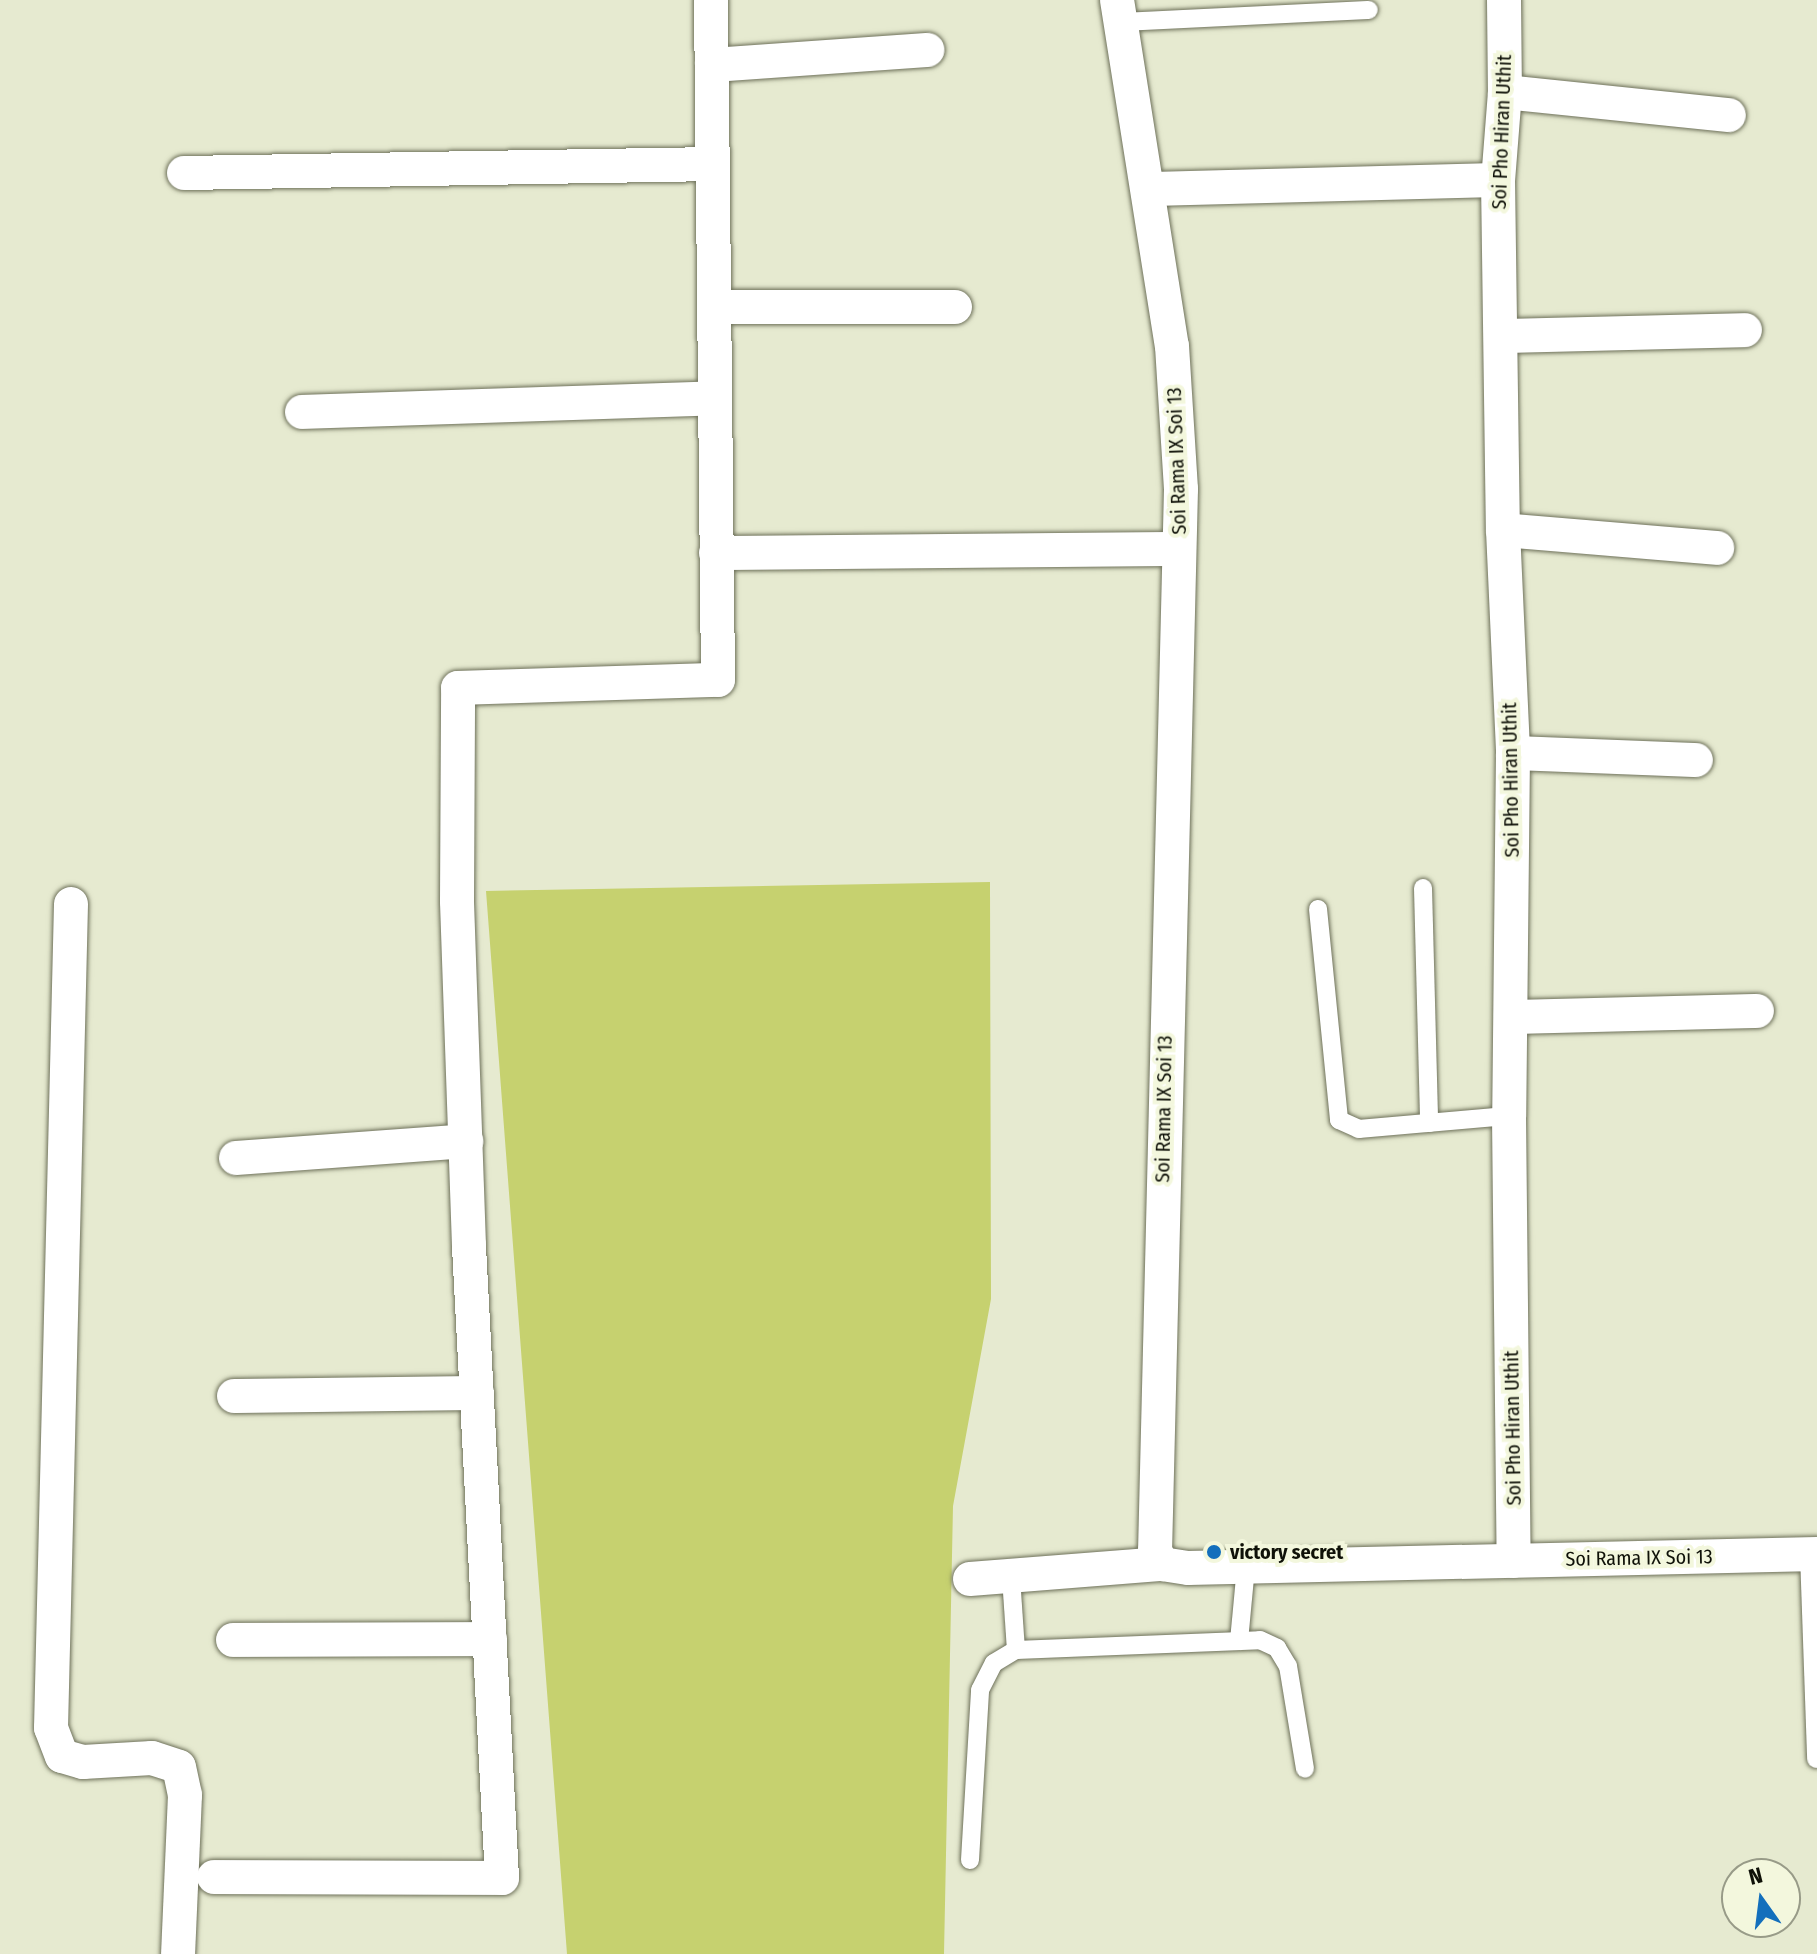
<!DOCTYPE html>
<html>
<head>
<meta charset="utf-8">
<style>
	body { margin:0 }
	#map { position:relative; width:1817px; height:1954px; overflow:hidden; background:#e6ead0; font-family:"Fira Sans Condensed",sans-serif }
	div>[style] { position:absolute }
	.green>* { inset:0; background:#c6d16f }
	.roads { filter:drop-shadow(0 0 2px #6e715a) drop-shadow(0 0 2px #6e715a) }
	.service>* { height:18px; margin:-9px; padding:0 9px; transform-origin:9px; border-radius:9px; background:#fff }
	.minor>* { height:34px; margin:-17px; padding:0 17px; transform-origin:17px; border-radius:17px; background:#fff }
	.dots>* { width:22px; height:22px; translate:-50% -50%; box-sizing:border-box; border:4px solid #f3f7dd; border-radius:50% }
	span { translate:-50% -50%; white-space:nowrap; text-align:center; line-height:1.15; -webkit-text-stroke:8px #f3f7dd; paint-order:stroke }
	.street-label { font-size:20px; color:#0f1108 }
	.poi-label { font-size:20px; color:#0f1108; font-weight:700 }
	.left { translate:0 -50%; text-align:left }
	.north { position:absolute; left:1721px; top:1858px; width:80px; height:80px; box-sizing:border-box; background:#f3f7dd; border:2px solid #989b88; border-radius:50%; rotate:346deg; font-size:22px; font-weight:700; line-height:32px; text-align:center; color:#0f1108 }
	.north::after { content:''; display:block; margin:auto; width:28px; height:36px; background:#136fbc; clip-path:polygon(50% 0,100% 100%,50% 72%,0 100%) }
</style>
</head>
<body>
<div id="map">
	<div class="green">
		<div style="clip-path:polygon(990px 882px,991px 1299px,953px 1506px,944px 1954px,567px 1954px,486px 891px)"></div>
	</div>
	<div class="roads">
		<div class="service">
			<div style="left:1121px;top:22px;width:248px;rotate:-2.8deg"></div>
			<div style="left:1423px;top:888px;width:235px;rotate:88.5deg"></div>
			<div style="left:1318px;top:909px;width:212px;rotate:84.3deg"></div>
			<div style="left:1339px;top:1120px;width:22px;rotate:24deg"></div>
			<div style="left:1359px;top:1129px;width:151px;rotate:-5deg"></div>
			<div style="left:1809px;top:1554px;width:205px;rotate:88deg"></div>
			<div style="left:1011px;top:1577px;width:73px;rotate:86.1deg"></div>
			<div style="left:1239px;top:1641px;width:74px;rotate:-84.6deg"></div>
			<div style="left:970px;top:1860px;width:170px;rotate:-86.6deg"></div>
			<div style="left:980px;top:1690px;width:30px;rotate:-63deg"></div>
			<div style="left:994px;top:1663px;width:26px;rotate:-31deg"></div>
			<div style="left:1016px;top:1650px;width:244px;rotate:-2.3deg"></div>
			<div style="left:1260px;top:1640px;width:19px;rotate:25deg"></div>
			<div style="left:1277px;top:1648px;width:21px;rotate:59deg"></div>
			<div style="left:1288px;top:1666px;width:104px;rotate:80.6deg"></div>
		</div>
		<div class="minor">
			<div style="left:1117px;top:0;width:350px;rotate:81deg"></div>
			<div style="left:1172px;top:346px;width:143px;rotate:86.4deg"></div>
			<div style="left:1181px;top:489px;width:1062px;rotate:91.4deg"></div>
			<div style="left:1155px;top:1551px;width:15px;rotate:62deg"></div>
			<div style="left:1162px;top:1564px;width:26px;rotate:9deg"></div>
			<div style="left:1188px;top:1568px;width:629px;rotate:-1.28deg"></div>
			<div style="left:1504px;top:0;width:92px;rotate:89.4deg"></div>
			<div style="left:1505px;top:92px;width:88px;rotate:94.5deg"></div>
			<div style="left:1498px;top:180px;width:350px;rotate:89.2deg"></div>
			<div style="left:1503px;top:530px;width:223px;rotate:87.4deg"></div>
			<div style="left:1513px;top:753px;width:363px;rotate:90.6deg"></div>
			<div style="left:1509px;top:1116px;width:445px;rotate:89.4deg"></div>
			<div style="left:712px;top:65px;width:216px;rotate:-4deg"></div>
			<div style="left:1505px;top:92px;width:225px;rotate:5.9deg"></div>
			<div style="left:184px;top:173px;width:529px;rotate:-0.97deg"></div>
			<div style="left:1150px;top:189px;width:348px;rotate:-1.5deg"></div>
			<div style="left:714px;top:307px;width:241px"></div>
			<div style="left:1502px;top:336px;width:243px;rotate:-1.4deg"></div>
			<div style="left:302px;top:412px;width:413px;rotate:-1.9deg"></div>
			<div style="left:1503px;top:530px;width:215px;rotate:4.8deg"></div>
			<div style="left:716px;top:553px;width:463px;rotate:-0.5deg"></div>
			<div style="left:1513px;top:753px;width:183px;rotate:2.2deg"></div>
			<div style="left:71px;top:904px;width:824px;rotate:91.39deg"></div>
			<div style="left:51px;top:1728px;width:30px;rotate:69deg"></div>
			<div style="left:62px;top:1756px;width:22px;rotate:16deg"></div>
			<div style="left:83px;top:1762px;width:69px;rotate:-3.3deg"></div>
			<div style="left:152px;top:1758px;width:28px;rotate:18deg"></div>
			<div style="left:179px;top:1767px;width:29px;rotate:78deg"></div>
			<div style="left:185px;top:1795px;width:159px;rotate:92.5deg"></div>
			<div style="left:1511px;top:1017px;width:246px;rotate:-1.4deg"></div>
			<div style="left:236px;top:1158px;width:231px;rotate:-4.2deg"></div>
			<div style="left:234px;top:1396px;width:243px;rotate:-0.7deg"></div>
			<div style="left:970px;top:1579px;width:193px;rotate:-4.5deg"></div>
			<div style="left:233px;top:1640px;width:257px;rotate:-0.2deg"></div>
			<div style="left:214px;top:1877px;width:288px;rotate:0.2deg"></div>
			<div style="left:502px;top:1878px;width:633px;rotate:-92.99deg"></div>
			<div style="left:469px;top:1246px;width:345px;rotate:-92deg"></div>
			<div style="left:457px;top:901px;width:213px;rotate:-89.7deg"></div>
			<div style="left:458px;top:688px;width:260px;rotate:-1.8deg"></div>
			<div style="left:718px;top:680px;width:680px;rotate:-90.59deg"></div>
		</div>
	</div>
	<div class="dots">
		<div style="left:1214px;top:1552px;background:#136fbc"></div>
	</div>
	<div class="street-label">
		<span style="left:1502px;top:132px;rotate:-88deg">Soi Pho Hiran Uthit</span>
		<span style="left:1177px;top:461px;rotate:-92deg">Soi Rama IX Soi 13</span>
		<span style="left:1511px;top:780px;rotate:-91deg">Soi Pho Hiran Uthit</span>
		<span style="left:1164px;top:1109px;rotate:-89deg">Soi Rama IX Soi 13</span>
		<span style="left:1513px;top:1428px;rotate:-91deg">Soi Pho Hiran Uthit</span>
		<span style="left:1639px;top:1558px;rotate:-1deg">Soi Rama IX Soi 13</span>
	</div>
	<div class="poi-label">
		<span class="left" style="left:1230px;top:1552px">victory secret</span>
	</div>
	<div class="north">N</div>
</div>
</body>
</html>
